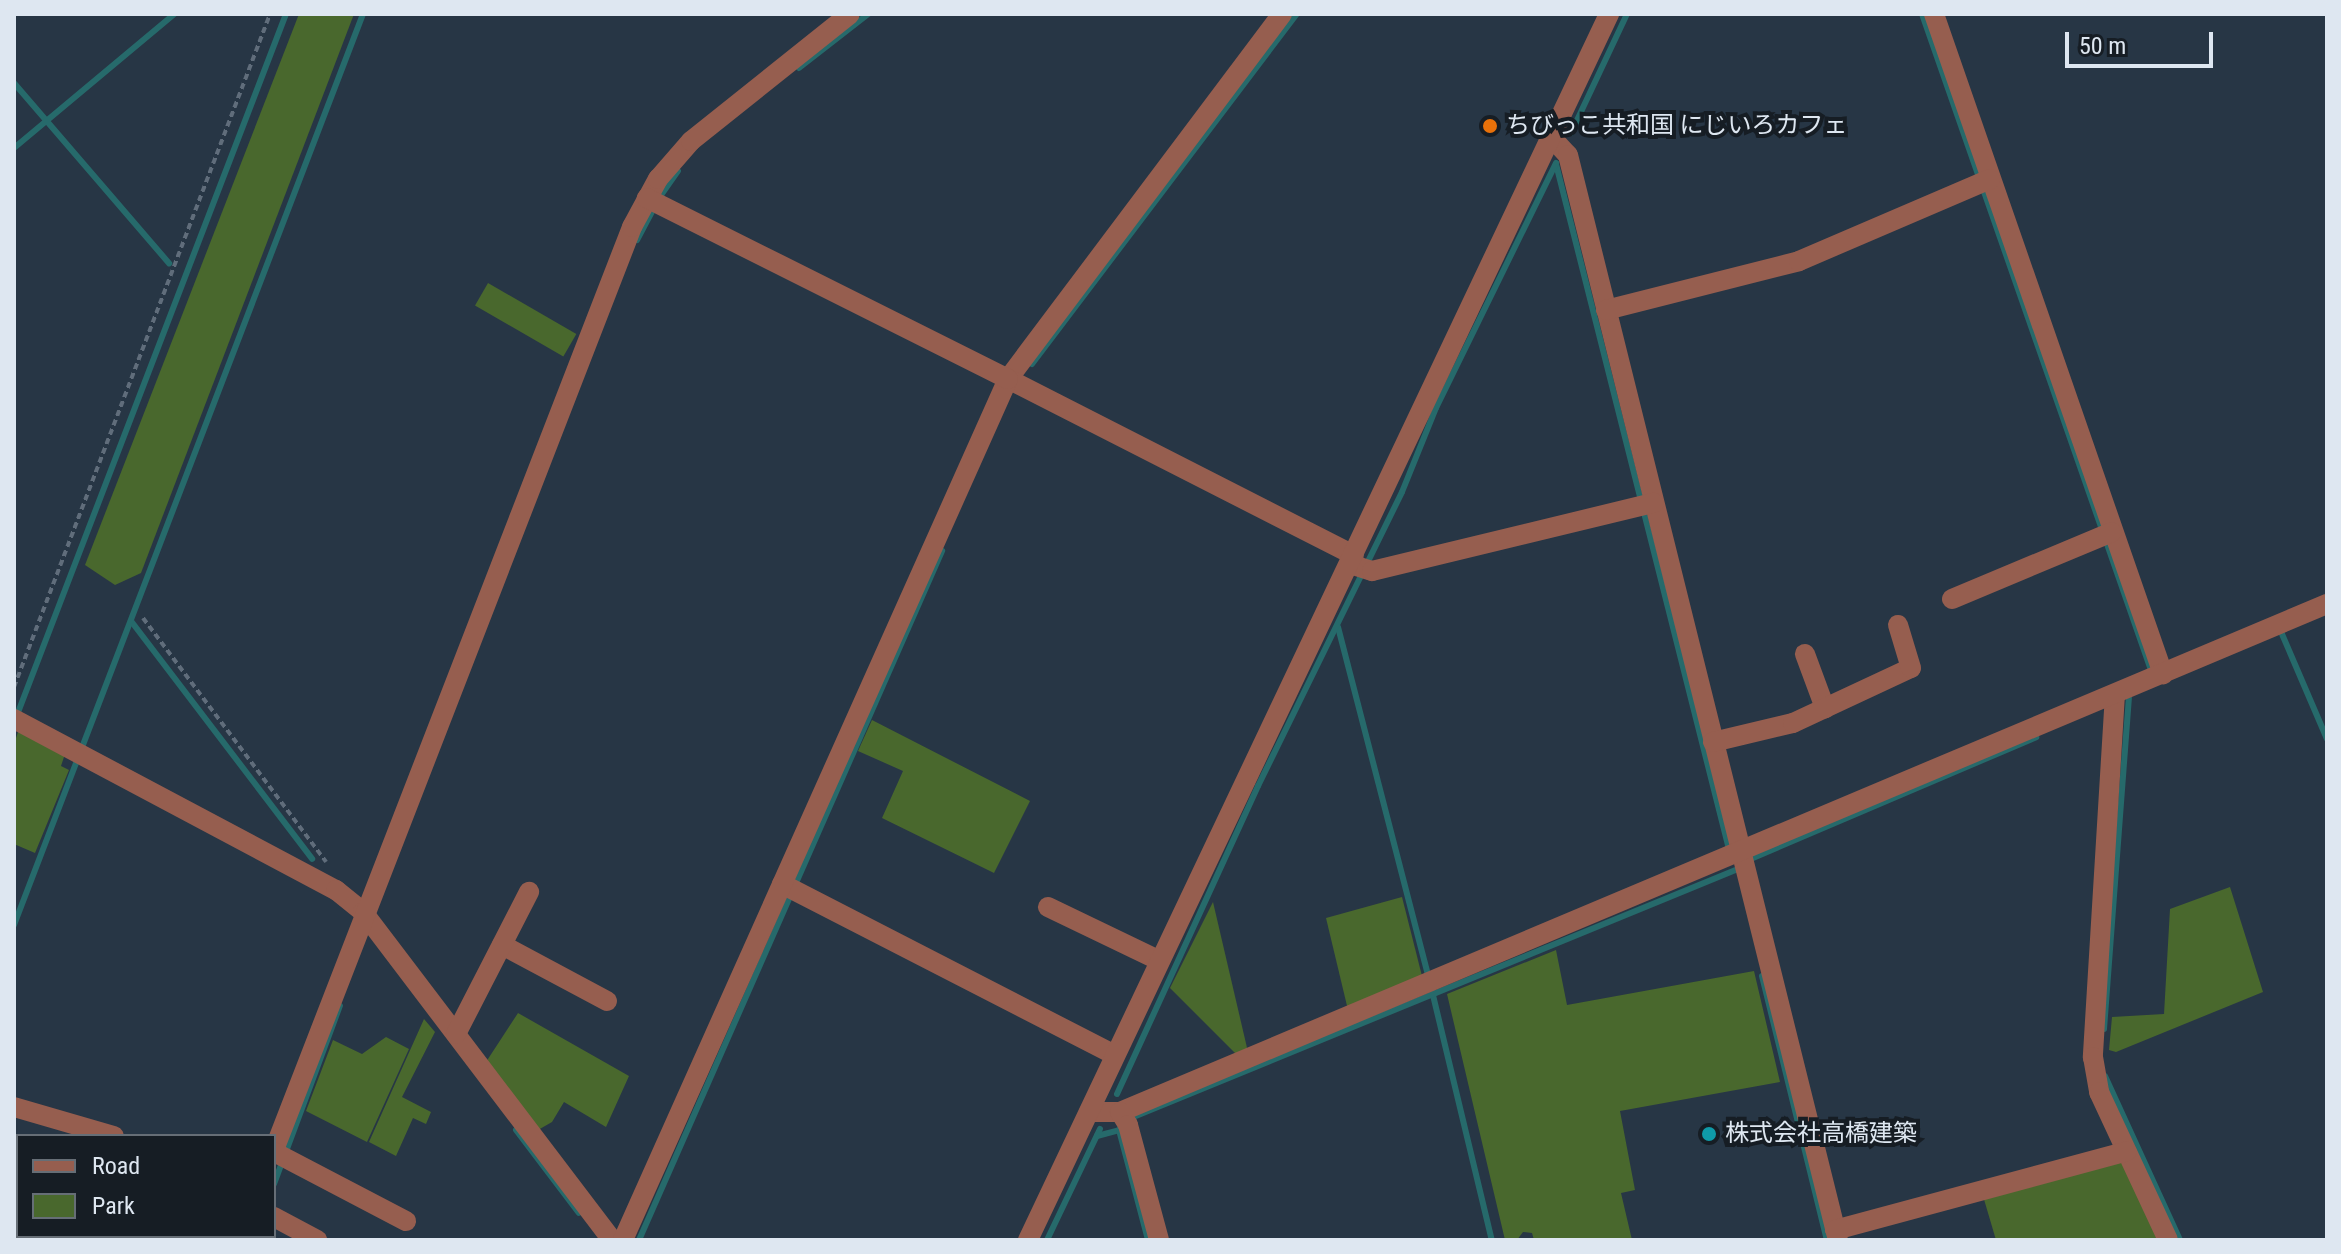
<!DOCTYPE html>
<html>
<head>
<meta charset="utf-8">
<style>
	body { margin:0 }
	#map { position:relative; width:2341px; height:1254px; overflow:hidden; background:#273645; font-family:"Roboto Condensed","Noto Sans JP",sans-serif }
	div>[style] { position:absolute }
	.green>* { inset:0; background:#49682d; transform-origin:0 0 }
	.stream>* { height:6px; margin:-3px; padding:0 3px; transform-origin:3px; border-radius:3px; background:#266a6b }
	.path>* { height:4px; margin-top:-2px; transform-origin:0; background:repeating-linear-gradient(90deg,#606d7b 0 6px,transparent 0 10px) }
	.street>* { height:20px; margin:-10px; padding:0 10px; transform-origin:10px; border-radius:10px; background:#965e4f }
	.dots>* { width:22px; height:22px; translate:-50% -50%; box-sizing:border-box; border:4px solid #161d24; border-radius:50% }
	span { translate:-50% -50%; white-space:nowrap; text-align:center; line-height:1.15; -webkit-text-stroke:8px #161d24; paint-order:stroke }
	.poi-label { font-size:24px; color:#dee7f1 }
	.left { translate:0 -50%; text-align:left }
	.frame { position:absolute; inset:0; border:16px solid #dee7f1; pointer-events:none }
	.legend { position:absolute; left:16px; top:1134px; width:260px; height:104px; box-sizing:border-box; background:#161d24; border:2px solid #666e76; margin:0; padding:10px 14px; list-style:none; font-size:24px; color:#dee7f1 }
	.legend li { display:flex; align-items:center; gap:16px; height:40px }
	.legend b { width:40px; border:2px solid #666e76 }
	.scale { position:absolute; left:2065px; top:32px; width:148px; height:36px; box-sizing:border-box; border:4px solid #dee7f1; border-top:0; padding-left:10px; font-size:24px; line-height:28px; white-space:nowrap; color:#dee7f1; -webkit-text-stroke:6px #161d24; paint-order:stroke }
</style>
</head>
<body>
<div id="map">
	<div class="green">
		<div style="clip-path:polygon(299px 14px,354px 14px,141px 573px,115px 585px,85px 565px)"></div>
		<div style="left:488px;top:283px;width:102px;height:26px;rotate:30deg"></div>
		<div style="clip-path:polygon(872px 720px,1030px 801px,994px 873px,882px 818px,903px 771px,858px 751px)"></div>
		<div style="clip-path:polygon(19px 729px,65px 754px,61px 766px,69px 770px,35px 853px,14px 844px,14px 744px)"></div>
		<div style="clip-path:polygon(2230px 887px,2263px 992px,2116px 1052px,2109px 1050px,2112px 1017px,2164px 1014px,2170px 909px)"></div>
		<div style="clip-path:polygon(1402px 897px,1423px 980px,1348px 1010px,1326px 918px)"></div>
		<div style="clip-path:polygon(1213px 902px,1248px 1052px,1238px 1056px,1170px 988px)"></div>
		<div style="clip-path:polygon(1556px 950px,1567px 1005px,1754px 971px,1780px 1082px,1620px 1111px,1635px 1190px,1621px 1193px,1632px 1240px,1534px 1240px,1532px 1233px,1523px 1232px,1517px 1240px,1505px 1240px,1447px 994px)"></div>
		<div style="clip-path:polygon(518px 1013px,629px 1076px,606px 1127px,564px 1102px,552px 1122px,538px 1130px,486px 1062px)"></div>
		<div style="clip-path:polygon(424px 1019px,435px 1032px,402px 1097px,431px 1112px,426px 1124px,413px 1118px,396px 1156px,369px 1142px)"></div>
		<div style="clip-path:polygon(386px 1037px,409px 1049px,367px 1142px,306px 1111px,333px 1040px,362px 1054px)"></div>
		<div style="clip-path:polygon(2123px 1157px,2158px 1240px,1996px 1240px,1983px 1196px)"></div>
	</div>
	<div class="stream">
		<div style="left:1922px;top:14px;width:695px;rotate:70.76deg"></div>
		<div style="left:799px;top:68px;width:88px;rotate:-38deg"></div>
		<div style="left:14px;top:83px;width:238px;rotate:49.3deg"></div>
		<div style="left:1571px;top:133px;width:132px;rotate:-64.8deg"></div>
		<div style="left:14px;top:148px;width:209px;rotate:-39.9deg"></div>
		<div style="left:1556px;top:164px;width:707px;rotate:75.83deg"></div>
		<div style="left:659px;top:198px;width:33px;rotate:-55deg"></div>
		<div style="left:637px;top:240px;width:36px;rotate:-62deg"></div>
		<div style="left:1032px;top:364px;width:439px;rotate:-52.9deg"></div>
		<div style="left:131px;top:621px;width:299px;rotate:52.7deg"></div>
		<div style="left:1338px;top:627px;width:365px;rotate:75.5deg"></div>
		<div style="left:2282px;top:634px;width:114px;rotate:66.8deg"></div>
		<div style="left:17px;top:715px;width:751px;rotate:-69.01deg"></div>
		<div style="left:1753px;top:858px;width:308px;rotate:-23.1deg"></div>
		<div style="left:14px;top:925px;width:976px;rotate:-69.04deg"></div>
		<div style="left:1762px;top:976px;width:272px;rotate:76.2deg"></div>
		<div style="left:1432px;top:991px;width:256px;rotate:76.5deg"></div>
		<div style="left:2104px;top:1029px;width:333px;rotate:-85.7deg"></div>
		<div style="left:2105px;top:1076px;width:180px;rotate:65.4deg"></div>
		<div style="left:1117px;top:1094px;width:339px;rotate:-65.4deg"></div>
		<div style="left:1258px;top:786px;width:327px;rotate:-63.9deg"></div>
		<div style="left:1402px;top:492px;width:91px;rotate:-68deg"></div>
		<div style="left:1436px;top:408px;width:273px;rotate:-63.9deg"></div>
		<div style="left:516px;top:1130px;width:104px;rotate:52.8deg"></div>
		<div style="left:1119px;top:1130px;width:17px;rotate:-45deg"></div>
		<div style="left:1131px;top:1118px;width:656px;rotate:-22.3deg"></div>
		<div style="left:1097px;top:1136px;width:23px;rotate:-15deg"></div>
		<div style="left:1119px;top:1130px;width:114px;rotate:75.2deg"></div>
		<div style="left:274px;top:1184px;width:190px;rotate:-69.7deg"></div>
		<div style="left:253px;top:1240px;width:4px;rotate:-76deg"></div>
		<div style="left:639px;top:1240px;width:753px;rotate:-66.26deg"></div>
		<div style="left:1047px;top:1240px;width:123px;rotate:-64.5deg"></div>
	</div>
	<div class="path">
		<div style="left:143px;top:618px;width:305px;rotate:53.1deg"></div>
		<div style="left:14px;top:687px;width:720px;rotate:-69.17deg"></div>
	</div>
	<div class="street">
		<div style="left:1282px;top:14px;width:456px;rotate:126.9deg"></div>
		<div style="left:1008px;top:379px;width:388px;rotate:27deg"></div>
		<div style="left:1934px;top:14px;width:699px;rotate:70.86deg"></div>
		<div style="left:1552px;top:138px;width:23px;rotate:47deg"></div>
		<div style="left:1568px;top:155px;width:1118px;rotate:76.03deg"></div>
		<div style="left:1606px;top:310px;width:199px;rotate:-14.2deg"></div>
		<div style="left:1799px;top:261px;width:208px;rotate:-23.2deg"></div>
		<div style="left:1350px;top:564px;width:23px;rotate:18deg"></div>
		<div style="left:1372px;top:571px;width:290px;rotate:-13.6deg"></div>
		<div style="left:1952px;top:599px;width:173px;rotate:-22.7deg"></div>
		<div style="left:1805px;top:654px;width:58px;rotate:69.7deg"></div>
		<div style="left:2115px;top:694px;width:364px;rotate:93.5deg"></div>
		<div style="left:2093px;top:1057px;width:36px;rotate:80deg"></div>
		<div style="left:2099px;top:1092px;width:163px;rotate:65deg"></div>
		<div style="left:14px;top:719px;width:365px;rotate:28deg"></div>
		<div style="left:336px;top:890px;width:35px;rotate:39deg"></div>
		<div style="left:363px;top:912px;width:412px;rotate:52.8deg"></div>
		<div style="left:1713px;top:742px;width:82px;rotate:-13.4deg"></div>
		<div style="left:1793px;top:723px;width:130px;rotate:-25deg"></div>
		<div style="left:1911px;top:668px;width:45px;rotate:-106.8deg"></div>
		<div style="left:782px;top:884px;width:374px;rotate:27.2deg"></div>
		<div style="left:1048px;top:907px;width:124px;rotate:25.7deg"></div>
		<div style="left:502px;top:945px;width:119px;rotate:28.1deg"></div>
		<div style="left:456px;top:1034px;width:160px;rotate:-62.8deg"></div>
		<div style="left:14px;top:1107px;width:104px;rotate:16.2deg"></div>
		<div style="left:1089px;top:1112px;width:31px"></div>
		<div style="left:1120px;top:1112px;width:1310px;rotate:-22.83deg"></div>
		<div style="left:1120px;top:1112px;width:15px;rotate:58deg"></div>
		<div style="left:1128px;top:1125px;width:119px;rotate:74.9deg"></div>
		<div style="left:274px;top:1150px;width:990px;rotate:-68.8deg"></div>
		<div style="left:632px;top:227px;width:55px;rotate:-61.6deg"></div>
		<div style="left:658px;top:179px;width:50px;rotate:-49deg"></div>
		<div style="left:691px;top:141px;width:203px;rotate:-38.6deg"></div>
		<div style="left:274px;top:1152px;width:149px;rotate:27.6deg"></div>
		<div style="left:274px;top:1217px;width:49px;rotate:28.1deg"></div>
		<div style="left:1835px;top:1230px;width:302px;rotate:-15.1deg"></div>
		<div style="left:240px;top:1240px;width:4px;rotate:-63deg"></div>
		<div style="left:623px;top:1240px;width:943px;rotate:-65.91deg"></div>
		<div style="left:1008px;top:379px;width:404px;rotate:-153.4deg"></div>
		<div style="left:1028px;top:1240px;width:1357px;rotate:-64.64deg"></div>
	</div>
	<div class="dots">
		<div style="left:1490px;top:126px;background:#e8710a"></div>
		<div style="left:1709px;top:1134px;background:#0f9aa8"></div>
	</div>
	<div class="poi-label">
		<span class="left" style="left:1506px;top:126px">ちびっこ共和国 にじいろカフェ</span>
		<span class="left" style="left:1725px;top:1134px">株式会社高橋建築</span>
	</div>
	<div class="frame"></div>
	<ul class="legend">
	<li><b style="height:10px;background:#965e4f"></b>Road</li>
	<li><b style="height:22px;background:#49682d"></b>Park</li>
	</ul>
	<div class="scale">50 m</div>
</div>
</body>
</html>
